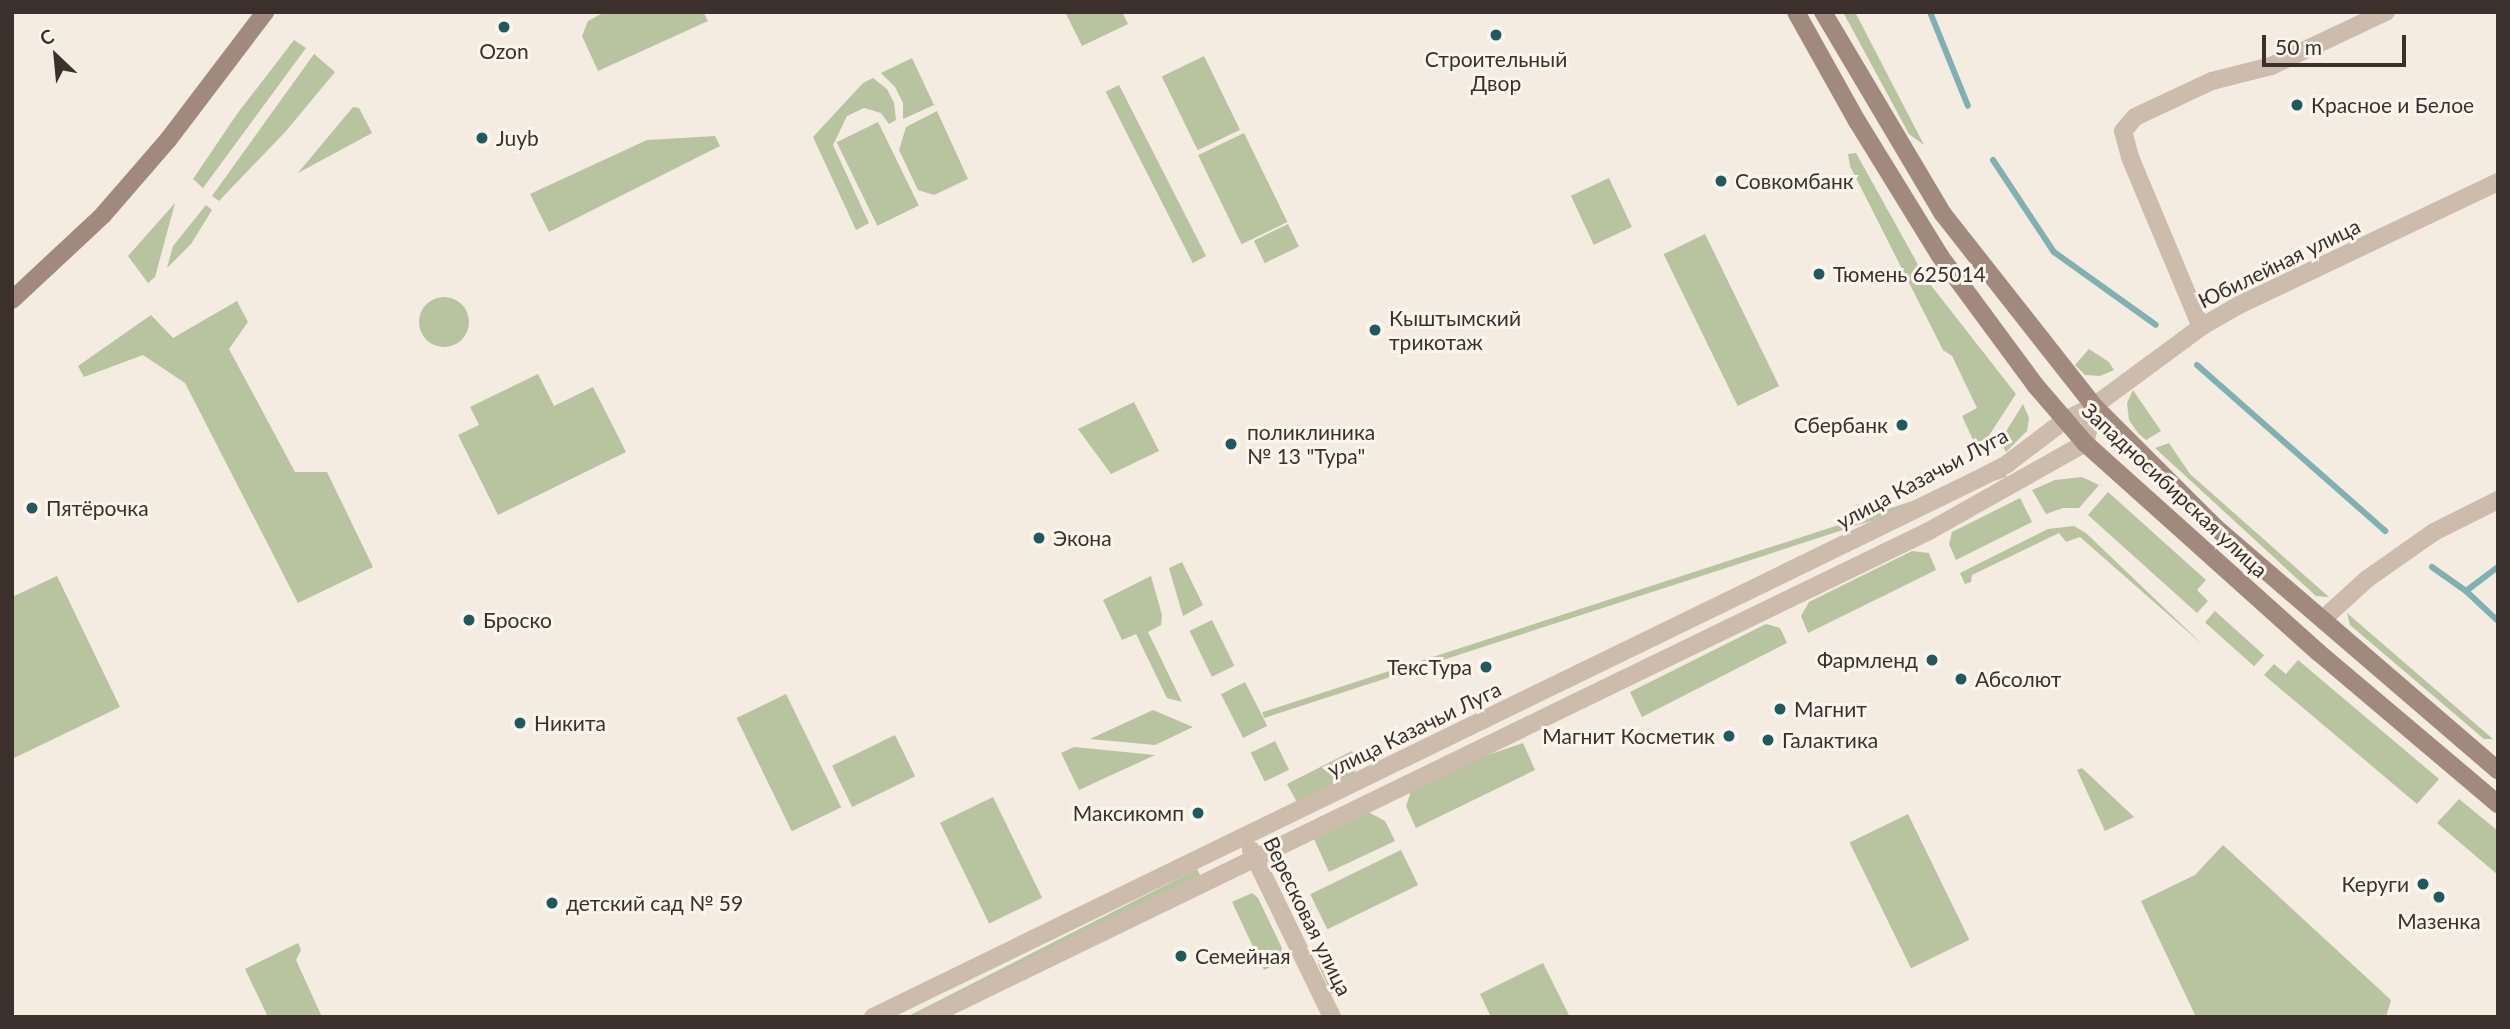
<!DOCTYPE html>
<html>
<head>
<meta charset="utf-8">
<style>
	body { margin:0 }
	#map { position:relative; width:2510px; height:1029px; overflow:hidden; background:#f4ebe1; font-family:Lato,sans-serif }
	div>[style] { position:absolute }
	.green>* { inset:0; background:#b8c4a0; transform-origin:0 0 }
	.round { border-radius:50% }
	.stream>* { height:6px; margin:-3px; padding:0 3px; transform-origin:3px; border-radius:3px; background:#7fb0b2 }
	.street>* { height:18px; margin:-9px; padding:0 9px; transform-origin:9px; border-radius:9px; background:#cdbbac }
	.secondary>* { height:18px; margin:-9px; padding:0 9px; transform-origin:9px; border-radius:9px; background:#a18a7d }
	.dots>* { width:19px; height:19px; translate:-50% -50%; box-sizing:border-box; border:4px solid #fbf5ee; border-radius:50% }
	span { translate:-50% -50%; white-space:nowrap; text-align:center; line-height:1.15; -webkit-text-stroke:6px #fbf5ee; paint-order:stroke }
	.poi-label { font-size:21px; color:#3b302b }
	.left { translate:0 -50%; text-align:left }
	.right { translate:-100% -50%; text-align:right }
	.street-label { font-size:21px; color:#3b302b }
	.frame { position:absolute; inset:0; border:14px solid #3b302b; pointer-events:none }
	.north { position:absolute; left:21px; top:21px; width:70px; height:70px; -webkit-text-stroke:5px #fbf5ee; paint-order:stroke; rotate:334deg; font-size:19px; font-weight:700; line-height:28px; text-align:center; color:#3b302b }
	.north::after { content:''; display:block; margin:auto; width:24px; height:32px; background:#3b302b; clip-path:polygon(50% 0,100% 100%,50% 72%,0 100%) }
	.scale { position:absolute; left:2262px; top:35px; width:144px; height:32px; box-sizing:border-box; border:4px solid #3b302b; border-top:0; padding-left:9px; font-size:21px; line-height:24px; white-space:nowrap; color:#3b302b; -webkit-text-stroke:5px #fbf5ee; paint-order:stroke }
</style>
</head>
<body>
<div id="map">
	<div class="green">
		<div style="clip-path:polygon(605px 12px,703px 12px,708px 21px,598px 71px,582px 36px,588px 21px)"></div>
		<div style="clip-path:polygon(1065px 12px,1122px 12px,1128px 24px,1082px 46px)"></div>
		<div style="clip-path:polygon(1843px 12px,1855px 12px,1924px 145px,1909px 134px)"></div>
		<div style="clip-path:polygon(294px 40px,306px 48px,203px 188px,193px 179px,237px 114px)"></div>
		<div style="clip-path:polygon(314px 54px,335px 72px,286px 131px,219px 201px,212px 196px)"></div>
		<div style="left:1204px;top:56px;width:82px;height:47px;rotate:64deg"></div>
		<div style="clip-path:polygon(912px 58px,934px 105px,903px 119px,903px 103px,895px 87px,881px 73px)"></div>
		<div style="clip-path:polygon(873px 78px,887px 89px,894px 103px,896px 120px,889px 124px,881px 113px,864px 108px,847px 116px,833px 145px,869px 223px,856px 230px,813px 137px,863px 83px)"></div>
		<div style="left:1119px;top:85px;width:192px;height:15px;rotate:63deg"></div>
		<div style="clip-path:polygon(353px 107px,359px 108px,372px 133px,298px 173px)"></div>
		<div style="clip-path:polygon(937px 111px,968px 179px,934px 195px,918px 190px,899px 150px,906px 127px)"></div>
		<div style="left:878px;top:122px;width:93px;height:46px;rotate:64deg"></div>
		<div style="left:1244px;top:133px;width:99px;height:51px;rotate:64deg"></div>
		<div style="clip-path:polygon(715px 136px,720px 146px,549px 232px,530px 194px,647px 140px)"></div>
		<div style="clip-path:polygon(1856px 153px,1926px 279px,2016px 394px,1988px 437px,1975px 444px,1962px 416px,1977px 408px,1952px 356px,1943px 350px,1850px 166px,1848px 154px)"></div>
		<div style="left:1609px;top:178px;width:54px;height:42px;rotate:65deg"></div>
		<div style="clip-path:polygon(175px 203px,155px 277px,148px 283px,128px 256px)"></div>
		<div style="clip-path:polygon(206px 205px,212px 210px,191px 244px,167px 268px,173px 246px)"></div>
		<div style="left:1288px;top:224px;width:25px;height:38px;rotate:64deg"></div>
		<div style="left:1705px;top:234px;width:169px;height:46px;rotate:64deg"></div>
		<div class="round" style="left:419px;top:297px;width:50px;height:50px"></div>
		<div style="clip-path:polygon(237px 301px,248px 322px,229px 349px,295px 472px,327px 472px,373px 567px,298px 603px,185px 383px,143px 355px,84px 377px,78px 366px,151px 315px,173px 338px)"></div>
		<div style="clip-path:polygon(2089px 349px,2109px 362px,2114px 370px,2100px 376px,2085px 375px,2075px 365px)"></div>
		<div style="clip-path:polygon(538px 374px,554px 406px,593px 387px,626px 452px,498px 515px,458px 435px,479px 425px,470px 407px)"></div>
		<div style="clip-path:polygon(2133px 390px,2161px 431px,2146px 440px,2138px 433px,2129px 420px,2127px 403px)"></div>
		<div style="clip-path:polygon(1134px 402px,1159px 451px,1111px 474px,1078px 429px)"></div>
		<div style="clip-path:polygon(2023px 404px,2029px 418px,2027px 431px,2006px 452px,2000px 441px)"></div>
		<div style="clip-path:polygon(2169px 443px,2190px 474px,2329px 597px,2316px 596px,2155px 448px)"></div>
		<div style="left:2005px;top:471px;width:6px;height:781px;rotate:72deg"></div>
		<div style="clip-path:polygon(2082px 477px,2099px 485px,2079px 508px,2063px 508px,2046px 514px,2032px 490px,2055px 480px)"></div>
		<div style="clip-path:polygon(2108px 492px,2206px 580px,2197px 590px,2208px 601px,2197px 613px,2088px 515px)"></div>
		<div style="clip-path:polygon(2020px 498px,2032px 522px,1956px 560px,1949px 544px,1952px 532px)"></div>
		<div style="clip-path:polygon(2074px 526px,2086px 533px,2203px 645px,2080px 537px,2066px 542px,2059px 533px,1972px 575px,1971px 582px,1965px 584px,1960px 573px,2048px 529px)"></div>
		<div style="clip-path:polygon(1912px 551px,1929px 553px,1936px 570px,1808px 633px,1801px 616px,1809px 602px)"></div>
		<div style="clip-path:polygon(1182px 562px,1203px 605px,1183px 616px,1169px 568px)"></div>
		<div style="clip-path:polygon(57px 576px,120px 707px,12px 759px,12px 597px)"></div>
		<div style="clip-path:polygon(1151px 576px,1162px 615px,1161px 625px,1148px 632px,1182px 702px,1167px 698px,1136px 634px,1122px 640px,1103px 600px)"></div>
		<div style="left:2215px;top:611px;width:66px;height:15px;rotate:42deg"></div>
		<div style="clip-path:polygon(2347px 613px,2493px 739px,2484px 739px,2350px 625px)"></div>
		<div style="left:1212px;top:620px;width:51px;height:25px;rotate:64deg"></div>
		<div style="clip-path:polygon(1766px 624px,1780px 628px,1787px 643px,1642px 717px,1630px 692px)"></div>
		<div style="clip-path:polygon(2298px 660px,2439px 779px,2417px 804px,2264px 675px,2274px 664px,2286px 674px)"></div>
		<div style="left:1245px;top:682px;width:49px;height:27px;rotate:63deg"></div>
		<div style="left:786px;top:694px;width:126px;height:55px;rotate:64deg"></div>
		<div style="clip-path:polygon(1153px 710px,1193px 727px,1155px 745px,1090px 739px)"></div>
		<div style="left:895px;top:735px;width:46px;height:70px;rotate:64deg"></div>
		<div style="left:1275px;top:741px;width:32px;height:27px;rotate:64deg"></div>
		<div style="clip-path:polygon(1523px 743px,1535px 770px,1416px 828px,1406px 806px,1411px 791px,1470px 761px)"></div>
		<div style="clip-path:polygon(1074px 747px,1155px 755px,1079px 790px,1061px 753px)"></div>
		<div style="clip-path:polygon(1352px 751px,1358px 764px,1352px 779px,1298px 804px,1287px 784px)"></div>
		<div style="clip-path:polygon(2082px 768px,2134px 817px,2105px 831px,2077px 770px)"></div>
		<div style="left:993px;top:797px;width:112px;height:59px;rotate:64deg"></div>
		<div style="clip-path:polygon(2459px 799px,2498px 831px,2498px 875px,2437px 823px)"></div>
		<div style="clip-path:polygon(1368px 812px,1385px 821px,1395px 841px,1329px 872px,1314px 839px)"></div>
		<div style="left:1908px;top:814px;width:140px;height:65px;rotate:64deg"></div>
		<div style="clip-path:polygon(2223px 845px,2391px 1000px,2386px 1017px,2196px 1017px,2141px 901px,2195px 875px)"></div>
		<div style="left:1401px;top:850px;width:39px;height:101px;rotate:64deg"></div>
		<div style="left:1197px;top:869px;width:7px;height:338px;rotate:63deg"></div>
		<div style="clip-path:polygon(1279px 878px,1293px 879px,1318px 932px,1304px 930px)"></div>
		<div style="clip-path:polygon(1252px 893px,1258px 898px,1282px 948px,1278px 963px,1264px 970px,1232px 902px)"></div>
		<div style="clip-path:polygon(298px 943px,301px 950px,296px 960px,322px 1017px,268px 1017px,245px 969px)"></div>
		<div style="clip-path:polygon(1326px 948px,1348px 995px,1331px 993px,1318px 964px,1318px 953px)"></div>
		<div style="clip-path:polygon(1543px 963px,1570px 1017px,1491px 1017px,1480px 994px)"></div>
	</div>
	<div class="stream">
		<div style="left:1930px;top:12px;width:101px;rotate:68deg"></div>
		<div style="left:1993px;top:160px;width:110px;rotate:56.5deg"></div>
		<div style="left:2054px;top:252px;width:125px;rotate:35.6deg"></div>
		<div style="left:2197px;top:365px;width:251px;rotate:41.4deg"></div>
		<div style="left:2432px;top:567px;width:42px;rotate:35.2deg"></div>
		<div style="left:2466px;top:591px;width:44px;rotate:43.2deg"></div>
		<div style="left:2466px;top:591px;width:40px;rotate:-37deg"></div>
	</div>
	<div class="street">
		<div style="left:2201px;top:327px;width:184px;rotate:-112.7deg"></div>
		<div style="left:2130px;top:157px;width:27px;rotate:-105deg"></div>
		<div style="left:2123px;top:131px;width:18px;rotate:-49deg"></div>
		<div style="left:2135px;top:117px;width:85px;rotate:-25.1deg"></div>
		<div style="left:2212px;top:81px;width:61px;rotate:-14.3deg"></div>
		<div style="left:2271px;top:66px;width:127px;rotate:-25.2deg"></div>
		<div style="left:2323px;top:619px;width:59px;rotate:-42.3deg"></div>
		<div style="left:2367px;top:579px;width:82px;rotate:-35deg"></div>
		<div style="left:2434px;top:532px;width:72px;rotate:-26.6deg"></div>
		<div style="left:1251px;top:850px;width:186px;rotate:64.1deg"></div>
		<div style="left:873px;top:1017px;width:1233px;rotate:-25.96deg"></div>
		<div style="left:1982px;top:477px;width:28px;rotate:-27deg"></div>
		<div style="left:2007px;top:464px;width:73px;rotate:-37.2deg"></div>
		<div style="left:2065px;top:420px;width:32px;rotate:-26deg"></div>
		<div style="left:2094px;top:406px;width:133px;rotate:-36.4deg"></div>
		<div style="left:2201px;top:327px;width:44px;rotate:-30.1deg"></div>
		<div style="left:2239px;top:305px;width:287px;rotate:-25.4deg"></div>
		<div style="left:928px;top:1017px;width:1113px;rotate:-25.9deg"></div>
		<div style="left:1929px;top:531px;width:179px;rotate:-29.4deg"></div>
		<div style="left:2085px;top:443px;width:38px;rotate:-76deg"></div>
	</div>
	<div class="secondary">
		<div style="left:1796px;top:12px;width:125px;rotate:60.8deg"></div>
		<div style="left:1857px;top:121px;width:158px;rotate:58.4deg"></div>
		<div style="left:1940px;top:256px;width:160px;rotate:53.6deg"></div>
		<div style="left:2035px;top:385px;width:77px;rotate:49.2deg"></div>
		<div style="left:2085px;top:443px;width:313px;rotate:41.9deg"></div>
		<div style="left:2318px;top:652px;width:236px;rotate:40.2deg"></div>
		<div style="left:1823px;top:12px;width:235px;rotate:59.3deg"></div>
		<div style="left:1943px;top:214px;width:244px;rotate:51.8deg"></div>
		<div style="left:2094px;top:406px;width:171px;rotate:45deg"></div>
		<div style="left:2215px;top:527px;width:373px;rotate:40.7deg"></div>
		<div style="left:12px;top:300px;width:125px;rotate:-43deg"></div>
		<div style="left:103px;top:215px;width:99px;rotate:-49.1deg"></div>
		<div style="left:168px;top:140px;width:161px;rotate:-52.8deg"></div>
	</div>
	<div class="dots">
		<div style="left:504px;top:27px;background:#1f5a5e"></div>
		<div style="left:1496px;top:35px;background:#1f5a5e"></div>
		<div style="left:2297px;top:105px;background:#1f5a5e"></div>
		<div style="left:482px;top:138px;background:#1f5a5e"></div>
		<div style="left:1721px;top:181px;background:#1f5a5e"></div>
		<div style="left:1819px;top:274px;background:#1f5a5e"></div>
		<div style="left:1375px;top:330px;background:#1f5a5e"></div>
		<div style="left:1902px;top:425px;background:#1f5a5e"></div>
		<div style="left:1231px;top:444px;background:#1f5a5e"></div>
		<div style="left:32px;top:508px;background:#1f5a5e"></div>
		<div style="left:1039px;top:538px;background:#1f5a5e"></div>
		<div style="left:469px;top:620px;background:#1f5a5e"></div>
		<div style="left:1932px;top:660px;background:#1f5a5e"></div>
		<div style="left:1486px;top:667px;background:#1f5a5e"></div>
		<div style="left:1961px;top:679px;background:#1f5a5e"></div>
		<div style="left:1780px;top:709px;background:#1f5a5e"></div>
		<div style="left:520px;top:723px;background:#1f5a5e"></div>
		<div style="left:1729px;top:736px;background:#1f5a5e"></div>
		<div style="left:1768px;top:740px;background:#1f5a5e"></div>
		<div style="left:1198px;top:813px;background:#1f5a5e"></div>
		<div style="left:2423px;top:884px;background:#1f5a5e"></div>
		<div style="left:2439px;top:897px;background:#1f5a5e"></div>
		<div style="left:552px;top:903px;background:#1f5a5e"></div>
		<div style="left:1181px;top:956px;background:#1f5a5e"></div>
	</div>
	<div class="poi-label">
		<span style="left:504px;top:51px">Ozon</span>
		<span style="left:1496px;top:71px">Строительный<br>Двор</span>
		<span class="left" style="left:2311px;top:105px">Красное и Белое</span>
		<span class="left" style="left:496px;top:138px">Juyb</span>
		<span class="left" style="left:1735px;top:181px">Совкомбанк</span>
		<span class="left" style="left:1833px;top:274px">Тюмень 625014</span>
		<span class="left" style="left:1389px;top:330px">Кыштымский<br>трикотаж</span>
		<span class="right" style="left:1888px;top:425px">Сбербанк</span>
		<span class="left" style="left:1247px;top:444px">поликлиника<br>№ 13 "Тура"</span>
		<span class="left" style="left:46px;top:508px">Пятёрочка</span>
		<span class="left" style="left:1053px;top:538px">Экона</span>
		<span class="left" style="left:483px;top:620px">Броско</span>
		<span class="right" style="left:1918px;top:660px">Фармленд</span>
		<span class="right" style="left:1472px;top:667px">ТексТура</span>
		<span class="left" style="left:1975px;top:679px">Абсолют</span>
		<span class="left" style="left:1794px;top:709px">Магнит</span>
		<span class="left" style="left:534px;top:723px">Никита</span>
		<span class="right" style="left:1715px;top:736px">Магнит Косметик</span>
		<span class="left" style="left:1782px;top:740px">Галактика</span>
		<span class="right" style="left:1184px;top:813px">Максикомп</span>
		<span class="right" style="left:2409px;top:884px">Керуги</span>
		<span class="left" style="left:566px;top:903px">детский сад № 59</span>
		<span style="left:2439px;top:921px">Мазенка</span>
		<span class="left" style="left:1195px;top:956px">Семейная</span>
	</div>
	<div class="street-label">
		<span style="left:2279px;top:263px;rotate:-26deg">Юбилейная улица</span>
		<span style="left:1922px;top:478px;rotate:-28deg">улица Казачьи Луга</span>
		<span style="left:2175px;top:490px;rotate:43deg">Западносибирская улица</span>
		<span style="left:1414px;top:729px;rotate:-26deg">улица Казачьи Луга</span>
		<span style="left:1308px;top:916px;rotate:64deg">Вересковая улица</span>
	</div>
	<div class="frame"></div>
	<div class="north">С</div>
	<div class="scale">50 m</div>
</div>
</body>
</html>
